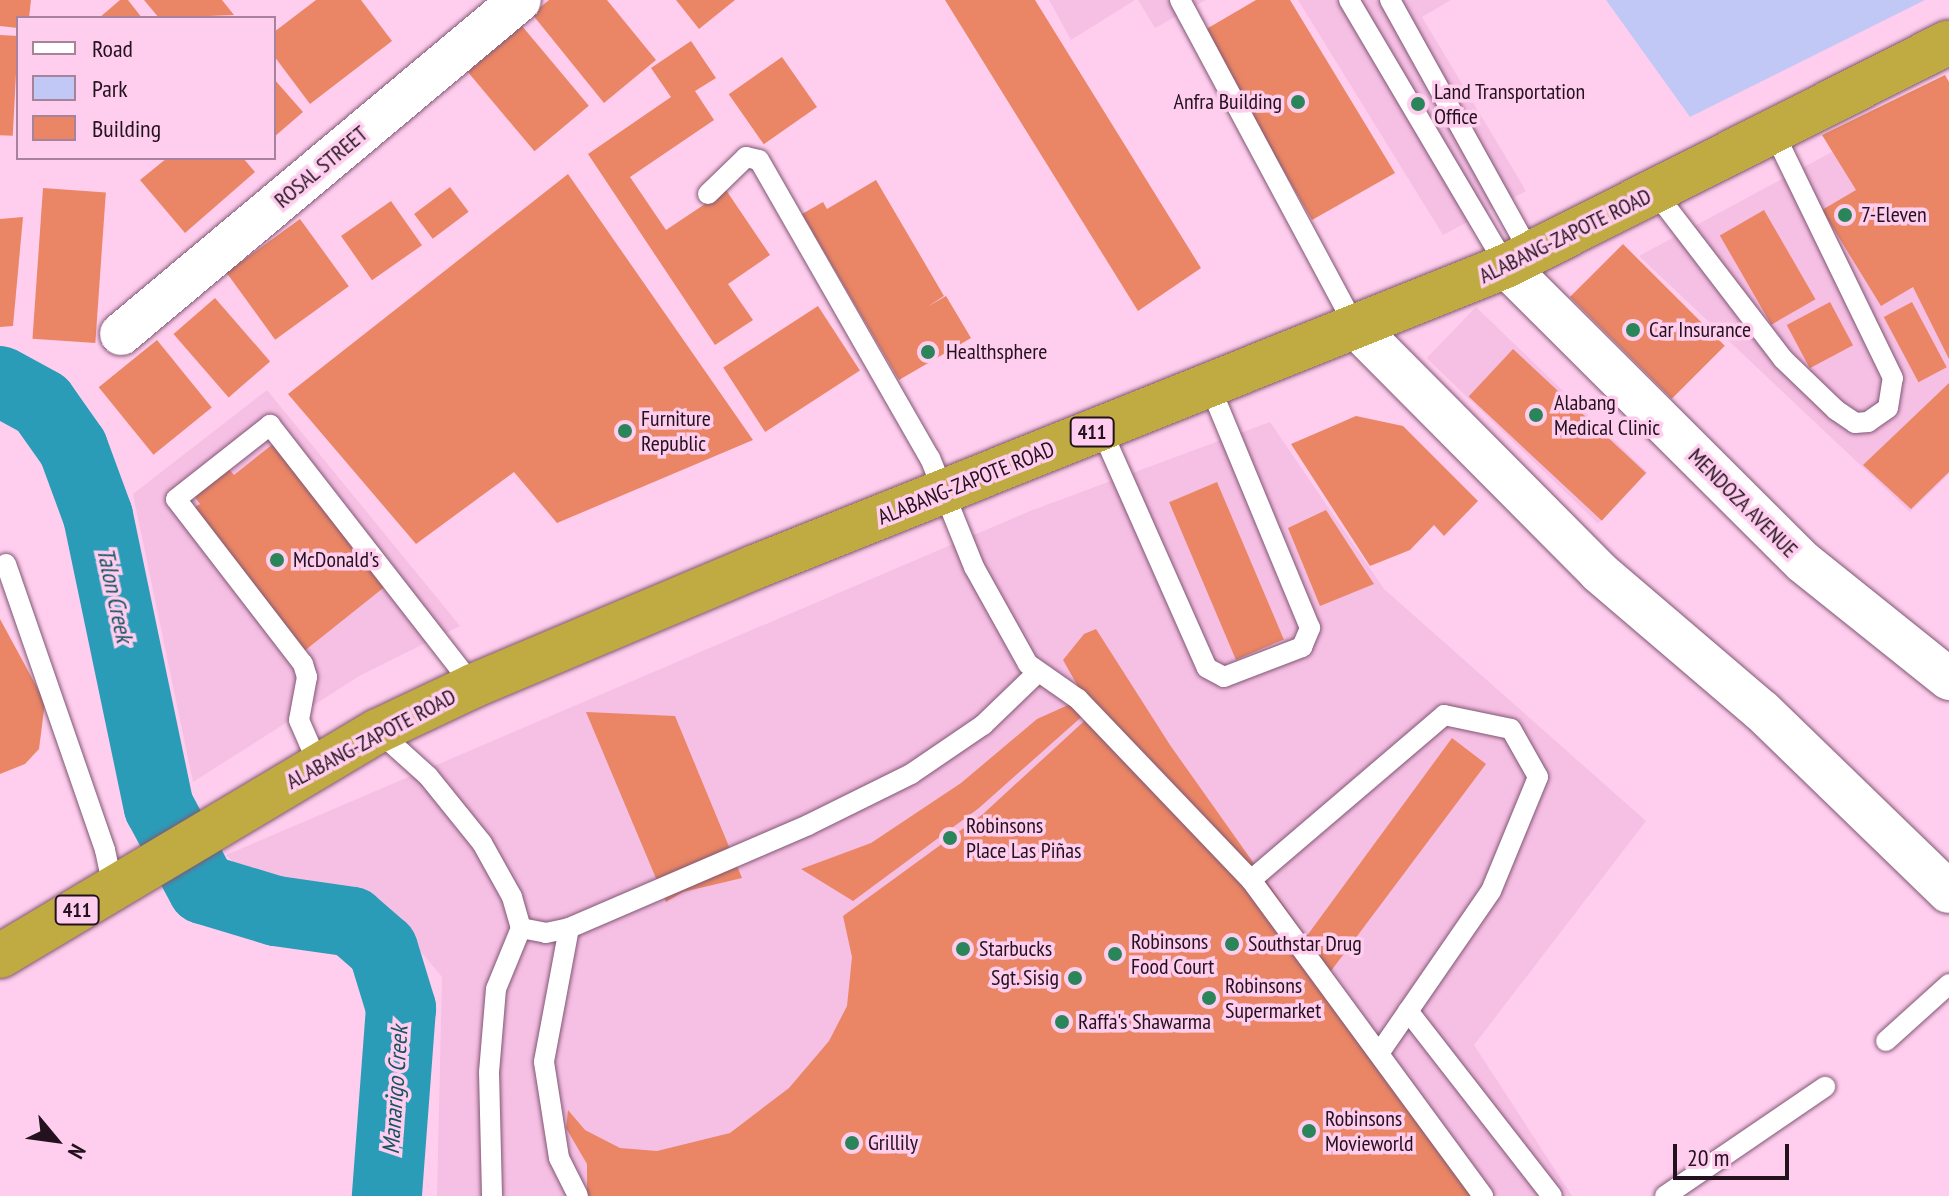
<!DOCTYPE html>
<html>
<head>
<meta charset="utf-8">
<style>
	body { margin:0 }
	#map { position:relative; width:1949px; height:1196px; overflow:hidden; background:#ffceee; font-family:"PT Sans Narrow",sans-serif }
	div>[style] { position:absolute }
	.built>* { inset:0; background:#f6bfe4; transform-origin:0 0 }
	.green>* { inset:0; background:#c2c8f5 }
	.river>* { height:70px; margin:-35px; padding:0 35px; transform-origin:35px; border-radius:35px; background:#2b9cb8 }
	.building>* { inset:0; background:#ea8665; transform-origin:0 0 }
	.roads { filter:drop-shadow(0 0 2px #805773) drop-shadow(0 0 2px #805773) }
	.lane>* { height:20px; margin:-10px; padding:0 10px; transform-origin:10px; border-radius:10px; background:#fff }
	.street>* { height:42px; margin:-21px; padding:0 21px; transform-origin:21px; border-radius:21px; background:#fff }
	.highway>* { height:44px; margin:-22px; padding:0 22px; transform-origin:22px; border-radius:22px; background:#bfab41 }
	.dots>* { width:22px; height:22px; translate:-50% -50%; box-sizing:border-box; border:4px solid #ffceee; border-radius:50% }
	span { translate:-50% -50%; white-space:nowrap; text-align:center; line-height:1.15; -webkit-text-stroke:7px #ffceee; paint-order:stroke }
	.shield-label span { padding:2px 6px; background:#ffceee; border:2px solid; border-radius:6px; -webkit-text-stroke-width:0 }
	.shield-label { font-size:20px; color:#23121e; font-weight:700 }
	.poi-label { font-size:22px; color:#23121e }
	.left { translate:0 -50%; text-align:left }
	.right { translate:-100% -50%; text-align:right }
	.street-label { font-size:22px; color:#23121e }
	.water-label { font-size:24px; color:#175362; font-style:italic }
	.legend { position:absolute; left:16px; top:16px; width:260px; height:144px; box-sizing:border-box; background:#ffceee; border:2px solid #a7839b; margin:0; padding:10px 14px; list-style:none; font-size:24px; color:#23121e }
	.legend li { display:flex; align-items:center; gap:16px; height:40px }
	.legend b { width:40px; border:2px solid #a7839b }
	.north { position:absolute; left:16px; top:1100px; width:80px; height:80px; -webkit-text-stroke:6px #ffceee; paint-order:stroke; rotate:119deg; font-size:22px; font-weight:700; line-height:32px; text-align:center; color:#23121e }
	.north::after { content:''; display:block; margin:auto; width:28px; height:36px; background:#23121e; clip-path:polygon(50% 0,100% 100%,50% 72%,0 100%) }
	.scale { position:absolute; left:1673px; top:1144px; width:116px; height:36px; box-sizing:border-box; border:4px solid #23121e; border-top:0; padding-left:10px; font-size:24px; line-height:28px; white-space:nowrap; color:#23121e; -webkit-text-stroke:6px #ffceee; paint-order:stroke }
</style>
</head>
<body>
<div id="map">
	<div class="built">
		<div style="clip-path:polygon(1049px 0,1135px 0,1071px 40px)"></div>
		<div style="clip-path:polygon(1138px 0,1206px 0,1155px 28px)"></div>
		<div style="clip-path:polygon(1298px 0,1451px 0,1422px 17px,1526px 191px,1443px 235px)"></div>
		<div style="clip-path:polygon(1949px 89px,1949px 474px,1910px 512px,1639px 256px)"></div>
		<div style="left:1476px;top:307px;width:238px;height:71px;rotate:44deg"></div>
		<div style="clip-path:polygon(267px 390px,460px 626px,361px 675px,193px 782px,133px 494px)"></div>
		<div style="clip-path:polygon(1270px 422px,1384px 589px,1646px 821px,1474px 1045px,1572px 1196px,437px 1196px,442px 977px,385px 909px,332px 889px,247px 875px,226px 855px,1030px 511px)"></div>
	</div>
	<div class="green">
		<div style="clip-path:polygon(1606px 0,1925px 0,1690px 117px)"></div>
	</div>
	<div class="river">
		<div style="left:0;top:381px;width:48px;rotate:28.7deg"></div>
		<div style="left:42px;top:404px;width:54px;rotate:54.8deg"></div>
		<div style="left:73px;top:448px;width:72px;rotate:69.8deg"></div>
		<div style="left:98px;top:516px;width:297px;rotate:78.2deg"></div>
		<div style="left:159px;top:807px;width:93px;rotate:61.8deg"></div>
		<div style="left:203px;top:889px;width:76px;rotate:16.8deg"></div>
		<div style="left:276px;top:911px;width:77px;rotate:8.2deg"></div>
		<div style="left:352px;top:922px;width:41px;rotate:41.1deg"></div>
		<div style="left:383px;top:949px;width:62px;rotate:73deg"></div>
		<div style="left:401px;top:1008px;width:189px;rotate:94.3deg"></div>
	</div>
	<div class="building">
		<div style="clip-path:polygon(0 0,31px 0,29px 18px,18px 18px,18px 28px,0 26px)"></div>
		<div style="clip-path:polygon(120px 0,128px 0,142px 18px,99px 18px)"></div>
		<div style="clip-path:polygon(144px 0,222px 0,234px 15px,159px 18px)"></div>
		<div style="clip-path:polygon(316px 0,361px 0,392px 41px,310px 104px,274px 56px,274px 32px)"></div>
		<div style="clip-path:polygon(549px 0,607px 0,656px 60px,604px 103px,532px 14px)"></div>
		<div style="clip-path:polygon(676px 0,735px 0,699px 29px)"></div>
		<div style="clip-path:polygon(945px 0,1035px 0,1201px 268px,1138px 311px)"></div>
		<div style="clip-path:polygon(1256px 0,1290px 0,1395px 173px,1312px 220px,1203px 31px)"></div>
		<div style="left:522px;top:26px;width:104px;height:71px;rotate:50deg"></div>
		<div style="left:0;top:35px;width:18px;height:100px;rotate:3deg"></div>
		<div style="clip-path:polygon(691px 41px,716px 78px,695px 91px,714px 120px,630px 177px,666px 230px,726px 190px,770px 255px,728px 284px,753px 320px,715px 345px,588px 154px,671px 97px,651px 68px)"></div>
		<div style="left:782px;top:57px;width:61px;height:65px;rotate:55deg"></div>
		<div style="clip-path:polygon(1945px 75px,1949px 82px,1949px 359px,1913px 287px,1881px 306px,1822px 210px,1856px 190px,1822px 135px)"></div>
		<div style="clip-path:polygon(274px 79px,303px 112px,274px 137px)"></div>
		<div style="clip-path:polygon(167px 158px,243px 158px,255px 172px,185px 233px,140px 180px)"></div>
		<div style="clip-path:polygon(568px 174px,753px 440px,557px 523px,514px 472px,416px 544px,288px 394px)"></div>
		<div style="clip-path:polygon(876px 180px,944px 296px,927px 307px,946px 296px,971px 338px,899px 380px,802px 214px,823px 202px,827px 209px)"></div>
		<div style="left:450px;top:187px;width:31px;height:45px;rotate:53deg"></div>
		<div style="left:43px;top:188px;width:63px;height:151px;rotate:4deg"></div>
		<div style="left:391px;top:201px;width:54px;height:61px;rotate:55deg"></div>
		<div style="left:1764px;top:210px;width:103px;height:51px;rotate:60deg"></div>
		<div style="clip-path:polygon(23px 217px,13px 326px,0 327px,0 219px)"></div>
		<div style="left:300px;top:219px;width:83px;height:91px;rotate:54deg"></div>
		<div style="left:1623px;top:244px;width:144px;height:75px;rotate:45deg"></div>
		<div style="left:215px;top:298px;width:84px;height:55px;rotate:49deg"></div>
		<div style="left:1830px;top:302px;width:49px;height:49px;rotate:62deg"></div>
		<div style="left:1912px;top:302px;width:74px;height:32px;rotate:62deg"></div>
		<div style="left:818px;top:306px;width:77px;height:113px;rotate:57deg"></div>
		<div style="left:157px;top:340px;width:87px;height:75px;rotate:51deg"></div>
		<div style="left:1513px;top:349px;width:182px;height:65px;rotate:43deg"></div>
		<div style="clip-path:polygon(1949px 383px,1949px 472px,1911px 509px,1863px 465px)"></div>
		<div style="clip-path:polygon(1356px 416px,1403px 426px,1478px 501px,1444px 536px,1434px 525px,1410px 550px,1370px 566px,1291px 444px)"></div>
		<div style="clip-path:polygon(273px 444px,387px 585px,303px 652px,194px 508px,200px 504px,194px 496px,228px 468px,234px 475px)"></div>
		<div style="left:1217px;top:482px;width:171px;height:52px;rotate:67deg"></div>
		<div style="clip-path:polygon(1326px 510px,1374px 584px,1320px 606px,1288px 528px)"></div>
		<div style="clip-path:polygon(0 619px,45px 702px,39px 749px,25px 764px,0 774px)"></div>
		<div style="clip-path:polygon(1096px 629px,1170px 745px,1306px 937px,1452px 738px,1486px 764px,1331px 971px,1482px 1196px,587px 1196px,587px 1164px,566px 1128px,568px 1110px,585px 1130px,620px 1148px,657px 1151px,730px 1133px,789px 1088px,829px 1041px,847px 1006px,852px 957px,843px 916px,983px 814px,1093px 713px,1063px 660px,1084px 634px)"></div>
		<div style="clip-path:polygon(1077px 701px,1087px 712px,979px 808px,853px 901px,801px 869px,871px 843px,961px 783px,1037px 719px)"></div>
		<div style="clip-path:polygon(586px 712px,675px 716px,742px 878px,683px 892px,666px 902px)"></div>
	</div>
	<div class="roads">
		<div class="lane">
			<div style="left:1180px;top:0;width:370px;rotate:61.8deg"></div>
			<div style="left:1349px;top:0;width:309px;rotate:59.4deg"></div>
			<div style="left:1390px;top:0;width:289px;rotate:61deg"></div>
			<div style="left:1655px;top:192px;width:210px;rotate:52.5deg"></div>
			<div style="left:1783px;top:359px;width:74px;rotate:43.9deg"></div>
			<div style="left:1836px;top:410px;width:23px;rotate:34deg"></div>
			<div style="left:1855px;top:423px;width:13px;rotate:-4deg"></div>
			<div style="left:1868px;top:422px;width:24px;rotate:-35deg"></div>
			<div style="left:1888px;top:408px;width:30px;rotate:-81deg"></div>
			<div style="left:1893px;top:378px;width:275px;rotate:-115.9deg"></div>
			<div style="left:708px;top:194px;width:53px;rotate:-44.2deg"></div>
			<div style="left:746px;top:157px;width:13px;rotate:13deg"></div>
			<div style="left:759px;top:160px;width:344px;rotate:60.2deg"></div>
			<div style="left:930px;top:458px;width:118px;rotate:68deg"></div>
			<div style="left:974px;top:567px;width:111px;rotate:60.9deg"></div>
			<div style="left:1028px;top:664px;width:61px;rotate:35deg"></div>
			<div style="left:1078px;top:699px;width:250px;rotate:46.3deg"></div>
			<div style="left:1251px;top:880px;width:392px;rotate:53.7deg"></div>
			<div style="left:1101px;top:429px;width:261px;rotate:66.1deg"></div>
			<div style="left:1207px;top:668px;width:19px;rotate:28deg"></div>
			<div style="left:1224px;top:677px;width:84px;rotate:-21deg"></div>
			<div style="left:1302px;top:647px;width:21px;rotate:-67deg"></div>
			<div style="left:1310px;top:628px;width:262px;rotate:-112.5deg"></div>
			<div style="left:6px;top:564px;width:303px;rotate:70.9deg"></div>
			<div style="left:105px;top:850px;width:40px;rotate:78deg"></div>
			<div style="left:378px;top:731px;width:67px;rotate:42deg"></div>
			<div style="left:428px;top:776px;width:86px;rotate:51.1deg"></div>
			<div style="left:482px;top:843px;width:62px;rotate:60.9deg"></div>
			<div style="left:512px;top:897px;width:32px;rotate:74deg"></div>
			<div style="left:521px;top:928px;width:66px;rotate:112.3deg"></div>
			<div style="left:496px;top:989px;width:83px;rotate:94.8deg"></div>
			<div style="left:489px;top:1072px;width:124px;rotate:88.6deg"></div>
			<div style="left:319px;top:766px;width:50px;rotate:-113.5deg"></div>
			<div style="left:299px;top:720px;width:44px;rotate:-79.5deg"></div>
			<div style="left:307px;top:677px;width:14px;rotate:-107deg"></div>
			<div style="left:303px;top:664px;width:208px;rotate:-127.6deg"></div>
			<div style="left:176px;top:499px;width:120px;rotate:-38.2deg"></div>
			<div style="left:270px;top:425px;width:331px;rotate:52.1deg"></div>
			<div style="left:1251px;top:880px;width:254px;rotate:-40.5deg"></div>
			<div style="left:1444px;top:715px;width:68px;rotate:11.8deg"></div>
			<div style="left:1511px;top:729px;width:55px;rotate:60.6deg"></div>
			<div style="left:1538px;top:777px;width:123px;rotate:112.4deg"></div>
			<div style="left:1491px;top:891px;width:196px;rotate:124.6deg"></div>
			<div style="left:521px;top:928px;width:25px;rotate:11deg"></div>
			<div style="left:546px;top:933px;width:24px;rotate:-12deg"></div>
			<div style="left:569px;top:928px;width:260px;rotate:-23.3deg"></div>
			<div style="left:808px;top:825px;width:115px;rotate:-26.3deg"></div>
			<div style="left:911px;top:774px;width:87px;rotate:-34.2deg"></div>
			<div style="left:983px;top:725px;width:74px;rotate:-43.9deg"></div>
			<div style="left:569px;top:928px;width:136px;rotate:100.6deg"></div>
			<div style="left:544px;top:1062px;width:97px;rotate:81.1deg"></div>
			<div style="left:559px;top:1158px;width:42px;rotate:63.4deg"></div>
			<div style="left:1408px;top:1011px;width:234px;rotate:52.1deg"></div>
			<div style="left:1886px;top:1041px;width:85px;rotate:-42.1deg"></div>
			<div style="left:1665px;top:1196px;width:194px;rotate:-34.3deg"></div>
		</div>
		<div class="street">
			<div style="left:1506px;top:266px;width:419px;rotate:44.9deg"></div>
			<div style="left:1803px;top:562px;width:187px;rotate:38.7deg"></div>
			<div style="left:1355px;top:326px;width:346px;rotate:45.2deg"></div>
			<div style="left:1599px;top:572px;width:214px;rotate:40.5deg"></div>
			<div style="left:1762px;top:711px;width:260px;rotate:44.1deg"></div>
			<div style="left:121px;top:334px;width:520px;rotate:-39.93deg"></div>
		</div>
		<div class="highway">
			<div style="left:0;top:956px;width:440px;rotate:-30.8deg"></div>
			<div style="left:378px;top:731px;width:105px;rotate:-25.3deg"></div>
			<div style="left:473px;top:686px;width:306px;rotate:-22.9deg"></div>
			<div style="left:755px;top:567px;width:809px;rotate:-21.84deg"></div>
			<div style="left:1506px;top:266px;width:496px;rotate:-26.8deg"></div>
		</div>
	</div>
	<div class="dots">
		<div style="left:1298px;top:102px;background:#2b855a"></div>
		<div style="left:1418px;top:104px;background:#2b855a"></div>
		<div style="left:1845px;top:215px;background:#2b855a"></div>
		<div style="left:1633px;top:330px;background:#2b855a"></div>
		<div style="left:928px;top:352px;background:#2b855a"></div>
		<div style="left:1536px;top:415px;background:#2b855a"></div>
		<div style="left:625px;top:431px;background:#2b855a"></div>
		<div style="left:277px;top:560px;background:#2b855a"></div>
		<div style="left:950px;top:838px;background:#2b855a"></div>
		<div style="left:1232px;top:944px;background:#2b855a"></div>
		<div style="left:963px;top:949px;background:#2b855a"></div>
		<div style="left:1115px;top:954px;background:#2b855a"></div>
		<div style="left:1075px;top:978px;background:#2b855a"></div>
		<div style="left:1209px;top:998px;background:#2b855a"></div>
		<div style="left:1062px;top:1022px;background:#2b855a"></div>
		<div style="left:1309px;top:1131px;background:#2b855a"></div>
		<div style="left:852px;top:1143px;background:#2b855a"></div>
	</div>
	<div class="shield-label">
		<span style="left:1092px;top:432px">411</span>
		<span style="left:77px;top:910px">411</span>
	</div>
	<div class="poi-label">
		<span class="left" style="left:1434px;top:104px">Land Transportation<br>Office</span>
		<span class="right" style="left:1282px;top:102px">Anfra Building</span>
		<span class="left" style="left:1861px;top:215px">7-Eleven</span>
		<span class="left" style="left:1649px;top:330px">Car Insurance</span>
		<span class="left" style="left:946px;top:352px">Healthsphere</span>
		<span class="left" style="left:1554px;top:415px">Alabang<br>Medical Clinic</span>
		<span class="left" style="left:641px;top:431px">Furniture<br>Republic</span>
		<span class="left" style="left:293px;top:560px">McDonald's</span>
		<span class="left" style="left:966px;top:838px">Robinsons<br>Place Las Piñas</span>
		<span class="left" style="left:1131px;top:954px">Robinsons<br>Food Court</span>
		<span class="left" style="left:1248px;top:944px">Southstar Drug</span>
		<span class="left" style="left:979px;top:949px">Starbucks</span>
		<span class="right" style="left:1059px;top:978px">Sgt. Sisig</span>
		<span class="left" style="left:1225px;top:998px">Robinsons<br>Supermarket</span>
		<span class="left" style="left:1078px;top:1022px">Raffa's Shawarma</span>
		<span class="left" style="left:1325px;top:1131px">Robinsons<br>Movieworld</span>
		<span class="left" style="left:868px;top:1143px">Grillily</span>
	</div>
	<div class="street-label">
		<span style="left:321px;top:167px;rotate:-40deg">ROSAL STREET</span>
		<span style="left:1565px;top:236px;rotate:-26deg">ALABANG-ZAPOTE ROAD</span>
		<span style="left:966px;top:483px;rotate:-22deg">ALABANG-ZAPOTE ROAD</span>
		<span style="left:1743px;top:503px;rotate:45deg">MENDOZA AVENUE</span>
		<span style="left:371px;top:739px;rotate:-28deg">ALABANG-ZAPOTE ROAD</span>
	</div>
	<div class="water-label">
		<span style="left:115px;top:595px;rotate:78deg">Talon Creek</span>
		<span style="left:395px;top:1090px;rotate:-86deg">Manarigo Creek</span>
	</div>
	<ul class="legend">
	<li><b style="height:10px;background:#fff"></b>Road</li>
	<li><b style="height:22px;background:#c2c8f5"></b>Park</li>
	<li><b style="height:22px;background:#ea8665"></b>Building</li>
	</ul>
	<div class="north">N</div>
	<div class="scale">20 m</div>
</div>
</body>
</html>
